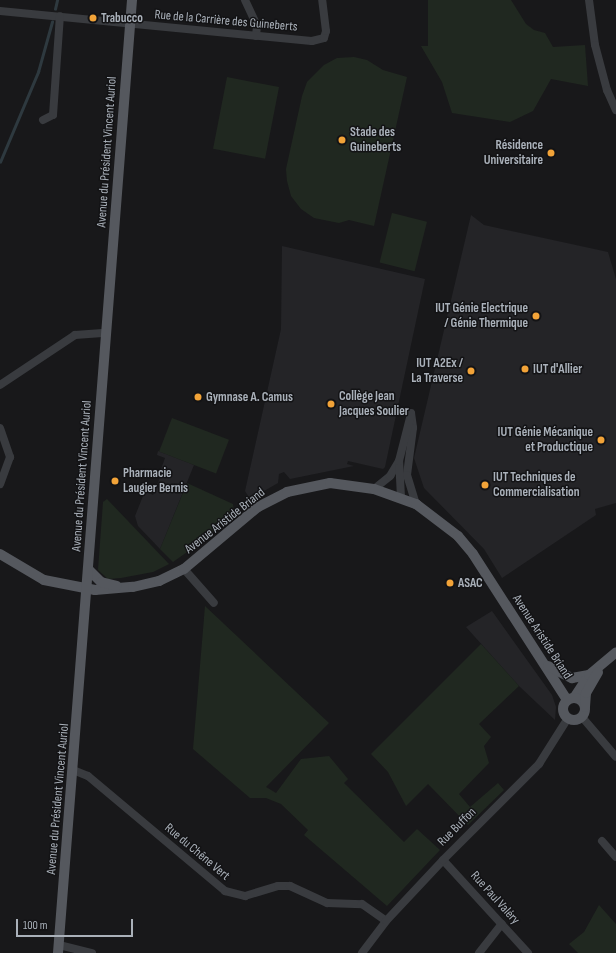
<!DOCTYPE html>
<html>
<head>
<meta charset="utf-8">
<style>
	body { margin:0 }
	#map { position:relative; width:616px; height:953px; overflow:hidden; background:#18181a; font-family:"Sofia Sans Condensed",sans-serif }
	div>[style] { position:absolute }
	.built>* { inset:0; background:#242427 }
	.green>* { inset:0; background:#202820; transform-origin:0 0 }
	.stream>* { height:2.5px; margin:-1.25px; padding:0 1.25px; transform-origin:1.25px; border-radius:1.25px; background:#2e393f }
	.minor>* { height:8px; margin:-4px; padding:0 4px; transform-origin:4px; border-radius:4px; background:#393b3f }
	.major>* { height:10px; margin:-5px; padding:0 5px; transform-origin:5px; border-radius:5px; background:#55585e }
	.major>.ring { margin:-5px; padding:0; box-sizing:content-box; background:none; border:10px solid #55585e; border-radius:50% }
	.dots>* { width:11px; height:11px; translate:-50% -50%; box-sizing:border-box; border:2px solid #131315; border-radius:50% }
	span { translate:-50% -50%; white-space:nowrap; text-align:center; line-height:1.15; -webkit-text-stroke:3px #131315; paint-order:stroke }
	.poi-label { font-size:13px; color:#aab1ba; font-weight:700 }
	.left { translate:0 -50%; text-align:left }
	.right { translate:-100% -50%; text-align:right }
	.street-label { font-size:13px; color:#aab1ba }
	.scale { position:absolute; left:16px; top:919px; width:117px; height:18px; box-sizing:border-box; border:2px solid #aab1ba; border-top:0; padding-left:5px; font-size:12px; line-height:14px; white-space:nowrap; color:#aab1ba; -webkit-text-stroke:3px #131315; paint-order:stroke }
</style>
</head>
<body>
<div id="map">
	<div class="built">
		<div style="clip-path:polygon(471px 215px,484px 225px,608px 252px,616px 279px,616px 503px,595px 509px,596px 515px,502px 578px,484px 549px,424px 488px,414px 458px)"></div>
		<div style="clip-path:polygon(282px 246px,425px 279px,385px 467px,383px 469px,348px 461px,347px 464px,354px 466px,290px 479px,284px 472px,279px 474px,278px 483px,250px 499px,245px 491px,281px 329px)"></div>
		<div style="clip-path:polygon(158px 451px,194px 465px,160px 549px,138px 526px,135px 516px,145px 491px,153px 495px,163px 470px,161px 469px,165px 458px,157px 455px)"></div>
		<div style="clip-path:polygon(492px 611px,552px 695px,556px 707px,555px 720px,519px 686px,466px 627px)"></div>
	</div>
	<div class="green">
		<div style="clip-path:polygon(428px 0,511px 0,526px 24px,534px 30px,545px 33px,553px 47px,585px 45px,588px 86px,551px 79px,533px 111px,510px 122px,452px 113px,442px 82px,421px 46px,428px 46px)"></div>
		<div style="clip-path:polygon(354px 57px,367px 60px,383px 70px,407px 77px,374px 226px,349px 220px,339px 223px,314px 218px,301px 209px,291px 196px,287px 181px,286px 169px,302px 96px,307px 82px,324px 65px,337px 58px)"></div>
		<div style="left:227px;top:77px;width:53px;height:73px;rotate:11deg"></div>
		<div style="left:392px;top:213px;width:36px;height:51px;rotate:14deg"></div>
		<div style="left:172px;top:418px;width:61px;height:36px;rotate:21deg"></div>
		<div style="clip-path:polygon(187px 483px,233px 504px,234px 514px,207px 538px,173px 562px,160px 549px)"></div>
		<div style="clip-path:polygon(107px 499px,169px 564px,153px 572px,121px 578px,108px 579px,98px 570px,103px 502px)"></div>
		<div style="clip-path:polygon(205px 606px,329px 723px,266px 787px,276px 793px,301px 759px,329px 756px,348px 779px,344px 783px,404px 842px,417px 829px,440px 850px,387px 906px,304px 835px,308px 830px,281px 804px,266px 798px,250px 798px,193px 749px)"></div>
		<div style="clip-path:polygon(481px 644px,519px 686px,479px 724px,491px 737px,484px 746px,489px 763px,459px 794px,470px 807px,498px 783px,504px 790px,468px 825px,428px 784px,406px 806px,388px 772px,371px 754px)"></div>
		<div style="clip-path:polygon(599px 905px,616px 924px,616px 953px,578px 953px,569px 944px,584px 932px)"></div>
	</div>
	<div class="stream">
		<div style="left:55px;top:9px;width:9px;rotate:-77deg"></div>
		<div style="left:0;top:162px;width:98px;rotate:-67.1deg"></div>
		<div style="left:38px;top:72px;width:52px;rotate:-74.4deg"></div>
	</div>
	<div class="minor">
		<div style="left:245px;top:0;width:29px;rotate:65deg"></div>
		<div style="left:257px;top:26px;width:10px;rotate:96deg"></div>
		<div style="left:589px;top:0;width:45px;rotate:82.4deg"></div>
		<div style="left:595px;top:45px;width:47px;rotate:75.1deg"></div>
		<div style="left:607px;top:90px;width:22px;rotate:66deg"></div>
		<div style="left:0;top:11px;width:313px;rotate:5.5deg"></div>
		<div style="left:312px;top:41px;width:12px;rotate:-14deg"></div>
		<div style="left:324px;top:38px;width:7px;rotate:-74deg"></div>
		<div style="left:326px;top:31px;width:31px;rotate:-97deg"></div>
		<div style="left:43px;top:120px;width:11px;rotate:-27deg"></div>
		<div style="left:53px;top:115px;width:99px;rotate:-86deg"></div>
		<div style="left:0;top:385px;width:90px;rotate:-33.7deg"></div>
		<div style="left:75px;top:335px;width:31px;rotate:-4deg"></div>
		<div style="left:411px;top:413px;width:15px;rotate:82deg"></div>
		<div style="left:413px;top:428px;width:47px;rotate:97.3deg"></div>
		<div style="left:407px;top:475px;width:30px;rotate:73deg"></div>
		<div style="left:0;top:428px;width:31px;rotate:71deg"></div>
		<div style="left:10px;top:457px;width:29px;rotate:110deg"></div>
		<div style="left:374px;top:489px;width:21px;rotate:-39deg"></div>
		<div style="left:390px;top:476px;width:17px;rotate:-59deg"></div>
		<div style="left:401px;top:497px;width:36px;rotate:-93deg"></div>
		<div style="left:399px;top:461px;width:49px;rotate:-75.7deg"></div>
		<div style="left:184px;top:569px;width:45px;rotate:48.6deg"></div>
		<div style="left:582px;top:717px;width:52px;rotate:49.6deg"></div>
		<div style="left:73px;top:770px;width:16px;rotate:22deg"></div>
		<div style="left:88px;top:776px;width:179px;rotate:40deg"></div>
		<div style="left:225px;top:891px;width:21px;rotate:14deg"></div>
		<div style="left:245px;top:896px;width:34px;rotate:-17deg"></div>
		<div style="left:278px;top:886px;width:12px"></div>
		<div style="left:290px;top:886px;width:41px;rotate:24.7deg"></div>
		<div style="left:327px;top:903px;width:35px;rotate:2deg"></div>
		<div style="left:362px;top:904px;width:29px;rotate:35deg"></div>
		<div style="left:602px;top:841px;width:21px;rotate:49deg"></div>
		<div style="left:443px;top:860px;width:126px;rotate:47.6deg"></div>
		<div style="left:59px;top:945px;width:34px;rotate:14deg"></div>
		<div style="left:362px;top:953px;width:40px;rotate:-53deg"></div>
		<div style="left:386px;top:921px;width:83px;rotate:-46.9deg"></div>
		<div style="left:443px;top:860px;width:136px;rotate:-45deg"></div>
		<div style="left:539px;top:764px;width:54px;rotate:-57.8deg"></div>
		<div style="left:479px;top:953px;width:37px;rotate:-52deg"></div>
	</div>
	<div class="major">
		<div style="left:0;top:554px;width:51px;rotate:30.6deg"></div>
		<div style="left:44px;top:580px;width:52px;rotate:11.1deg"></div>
		<div style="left:95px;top:590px;width:38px;rotate:-5deg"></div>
		<div style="left:133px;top:587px;width:27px;rotate:-13deg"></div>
		<div style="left:159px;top:581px;width:28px;rotate:-26deg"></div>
		<div style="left:184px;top:569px;width:97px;rotate:-40deg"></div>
		<div style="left:258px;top:507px;width:33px;rotate:-27deg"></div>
		<div style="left:287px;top:492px;width:44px;rotate:-11.8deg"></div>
		<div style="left:330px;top:483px;width:44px;rotate:7.8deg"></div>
		<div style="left:374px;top:489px;width:45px;rotate:19.7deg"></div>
		<div style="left:416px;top:504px;width:53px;rotate:37.3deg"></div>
		<div style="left:458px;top:536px;width:23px;rotate:50deg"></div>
		<div style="left:473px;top:554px;width:174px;rotate:57.2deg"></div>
		<div style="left:88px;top:569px;width:18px;rotate:45deg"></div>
		<div style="left:101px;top:582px;width:16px;rotate:14deg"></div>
		<div style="left:548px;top:666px;width:27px;rotate:27deg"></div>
		<div style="left:572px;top:678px;width:17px;rotate:-10deg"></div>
		<div style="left:574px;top:698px;width:27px;rotate:-57deg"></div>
		<div style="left:589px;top:675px;width:35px;rotate:-40deg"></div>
		<div class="ring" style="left:563px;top:698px;width:12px;height:12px"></div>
		<div style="left:585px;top:707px;width:14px;rotate:-86deg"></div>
		<div style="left:586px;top:693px;width:24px;rotate:-60deg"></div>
		<div style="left:58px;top:953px;width:956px;rotate:-85.56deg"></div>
	</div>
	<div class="dots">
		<div style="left:93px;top:18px;background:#f2a338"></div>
		<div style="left:342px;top:140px;background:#f2a338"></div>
		<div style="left:551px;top:153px;background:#f2a338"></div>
		<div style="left:536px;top:316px;background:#f2a338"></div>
		<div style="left:525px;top:369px;background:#f2a338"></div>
		<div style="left:471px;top:371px;background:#f2a338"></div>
		<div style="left:198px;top:397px;background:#f2a338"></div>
		<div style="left:331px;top:404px;background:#f2a338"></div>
		<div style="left:601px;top:440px;background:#f2a338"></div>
		<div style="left:115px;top:481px;background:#f2a338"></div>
		<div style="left:485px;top:485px;background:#f2a338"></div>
		<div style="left:450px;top:583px;background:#f2a338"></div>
	</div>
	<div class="poi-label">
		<span class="left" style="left:101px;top:18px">Trabucco</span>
		<span class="left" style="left:350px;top:140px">Stade des<br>Guineberts</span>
		<span class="right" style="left:543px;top:153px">Résidence<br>Universitaire</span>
		<span class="right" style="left:528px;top:316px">IUT Génie Electrique<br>/ Génie Thermique</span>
		<span class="right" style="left:463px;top:371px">IUT A2Ex /<br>La Traverse</span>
		<span class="left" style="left:533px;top:369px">IUT d'Allier</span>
		<span class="left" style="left:206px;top:397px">Gymnase A. Camus</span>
		<span class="left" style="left:339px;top:404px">Collège Jean<br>Jacques Soulier</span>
		<span class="right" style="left:593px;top:440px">IUT Génie Mécanique<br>et Productique</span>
		<span class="left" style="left:123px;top:481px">Pharmacie<br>Laugier Bernis</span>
		<span class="left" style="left:493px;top:485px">IUT Techniques de<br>Commercialisation</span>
		<span class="left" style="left:458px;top:583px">ASAC</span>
	</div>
	<div class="street-label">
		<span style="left:226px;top:21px;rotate:5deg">Rue de la Carrière des Guineberts</span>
		<span style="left:107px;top:152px;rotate:-86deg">Avenue du Président Vincent Auriol</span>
		<span style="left:82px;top:476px;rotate:-86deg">Avenue du Président Vincent Auriol</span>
		<span style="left:225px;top:521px;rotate:-38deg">Avenue Aristide Briand</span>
		<span style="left:542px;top:637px;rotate:57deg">Avenue Aristide Briand</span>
		<span style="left:58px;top:799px;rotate:-85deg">Avenue du Président Vincent Auriol</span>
		<span style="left:457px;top:827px;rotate:-45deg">Rue Buffon</span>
		<span style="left:197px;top:852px;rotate:40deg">Rue du Chêne Vert</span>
		<span style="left:495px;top:898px;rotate:48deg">Rue Paul Valéry</span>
	</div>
	<div class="scale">100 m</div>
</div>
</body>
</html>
